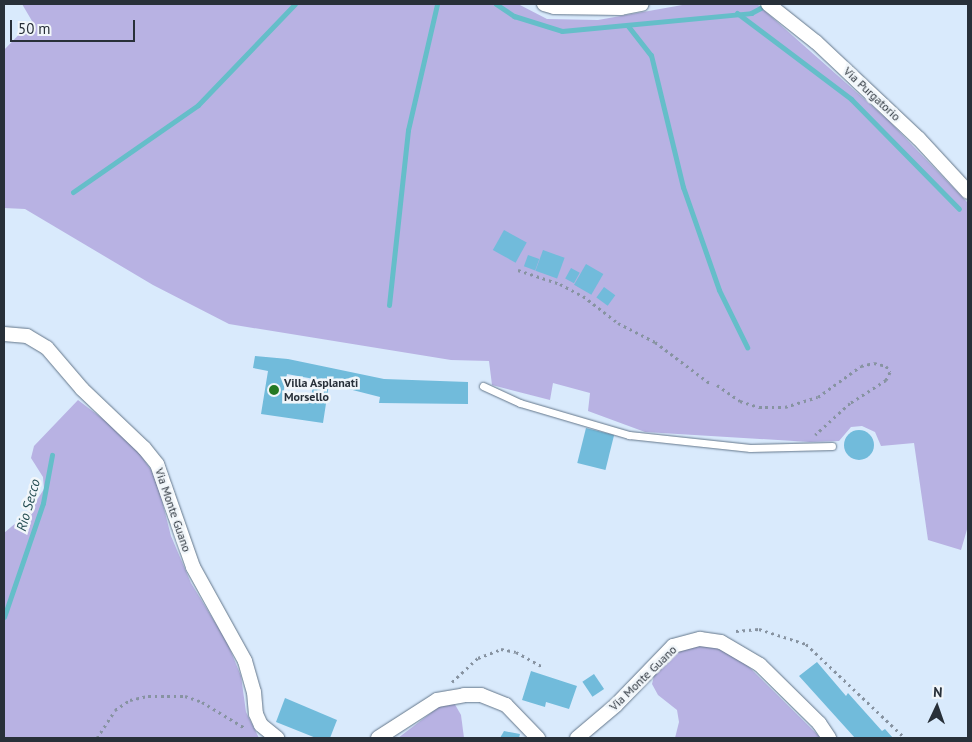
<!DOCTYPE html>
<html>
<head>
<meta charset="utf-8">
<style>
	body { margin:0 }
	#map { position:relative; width:972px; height:742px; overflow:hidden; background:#d9eafc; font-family:"PT Sans",sans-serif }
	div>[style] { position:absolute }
	.green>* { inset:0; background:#b8b2e3 }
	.stream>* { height:5px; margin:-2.5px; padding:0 2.5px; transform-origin:2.5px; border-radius:2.5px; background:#65bec9 }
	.building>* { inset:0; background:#71bbdb; transform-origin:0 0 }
	.round { border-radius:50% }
	.path>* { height:3px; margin-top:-1.5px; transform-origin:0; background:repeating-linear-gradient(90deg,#8793a1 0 2.5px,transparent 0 6.5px) }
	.roads { filter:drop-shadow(0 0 1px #63768a) drop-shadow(0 0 1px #63768a) }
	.lane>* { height:7px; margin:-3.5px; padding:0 3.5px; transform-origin:3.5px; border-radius:3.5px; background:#fff }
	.street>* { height:14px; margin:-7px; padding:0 7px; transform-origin:7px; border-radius:7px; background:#fff }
	.dots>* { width:14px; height:14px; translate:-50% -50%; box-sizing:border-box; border:2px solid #f1f6fa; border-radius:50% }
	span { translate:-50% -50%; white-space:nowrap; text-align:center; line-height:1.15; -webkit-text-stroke:5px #f1f6fa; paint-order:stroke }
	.street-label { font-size:12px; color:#283039 }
	.poi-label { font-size:12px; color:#283039; font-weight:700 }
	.left { translate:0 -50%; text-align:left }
	.water-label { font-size:14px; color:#244d52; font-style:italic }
	.frame { position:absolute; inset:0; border:5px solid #283039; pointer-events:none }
	.north { position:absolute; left:912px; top:682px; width:50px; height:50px; -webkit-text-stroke:4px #f1f6fa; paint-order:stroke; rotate:3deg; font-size:14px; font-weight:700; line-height:20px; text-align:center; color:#283039 }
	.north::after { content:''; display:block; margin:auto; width:18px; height:22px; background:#283039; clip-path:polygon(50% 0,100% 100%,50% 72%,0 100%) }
	.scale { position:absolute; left:10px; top:20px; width:125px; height:22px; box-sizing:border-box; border:2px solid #283039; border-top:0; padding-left:6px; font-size:15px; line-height:18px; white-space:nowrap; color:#283039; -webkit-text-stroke:4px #f1f6fa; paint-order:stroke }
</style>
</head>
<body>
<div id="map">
	<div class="green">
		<div style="clip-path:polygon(22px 4px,518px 4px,547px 19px,598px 20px,688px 4px,757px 4px,889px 121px,968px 203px,968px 526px,961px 550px,928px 540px,914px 443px,881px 446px,875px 432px,862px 426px,851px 427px,839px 441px,810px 442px,645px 432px,588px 411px,590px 393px,553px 383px,550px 400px,492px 385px,489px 361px,451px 360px,229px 324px,153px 285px,25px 209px,4px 208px,4px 50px,32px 21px)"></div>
		<div style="clip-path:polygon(78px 400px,116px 429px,137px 450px,156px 477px,171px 536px,191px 583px,227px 642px,241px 676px,246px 712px,259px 738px,4px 738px,4px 533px,30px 511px,44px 489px,43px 477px,31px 458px,34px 446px)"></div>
		<div style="clip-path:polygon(706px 642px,736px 654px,821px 738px,675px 738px,679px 722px,677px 710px,658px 695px,652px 684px,655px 672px,675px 650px)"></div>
		<div style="clip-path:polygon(453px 701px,461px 715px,464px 738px,398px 738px,444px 703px)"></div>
	</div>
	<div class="stream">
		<div style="left:496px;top:4px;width:22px;rotate:34deg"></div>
		<div style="left:514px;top:16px;width:50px;rotate:17.4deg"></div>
		<div style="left:562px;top:31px;width:190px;rotate:-5.4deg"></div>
		<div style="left:751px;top:13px;width:19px;rotate:-28deg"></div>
		<div style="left:737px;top:13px;width:143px;rotate:37deg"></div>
		<div style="left:851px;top:99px;width:154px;rotate:45.5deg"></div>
		<div style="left:628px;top:26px;width:37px;rotate:52deg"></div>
		<div style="left:651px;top:55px;width:136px;rotate:76.4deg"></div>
		<div style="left:683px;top:187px;width:109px;rotate:70.7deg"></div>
		<div style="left:719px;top:290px;width:64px;rotate:63.8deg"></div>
		<div style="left:73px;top:192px;width:152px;rotate:-34.8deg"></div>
		<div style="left:198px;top:105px;width:140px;rotate:-46.2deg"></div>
		<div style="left:389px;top:305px;width:176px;rotate:-83.8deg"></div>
		<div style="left:408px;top:130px;width:129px;rotate:-77deg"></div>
		<div style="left:4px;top:617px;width:120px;rotate:-71.1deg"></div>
		<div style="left:43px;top:503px;width:49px;rotate:-79.4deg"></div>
	</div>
	<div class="building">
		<div style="left:504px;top:230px;width:26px;height:23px;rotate:29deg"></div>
		<div style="left:543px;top:250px;width:23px;height:22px;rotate:20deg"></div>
		<div style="left:528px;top:255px;width:12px;height:12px;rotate:20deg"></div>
		<div style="left:586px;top:264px;width:20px;height:24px;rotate:30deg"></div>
		<div style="left:571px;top:268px;width:10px;height:12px;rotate:29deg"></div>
		<div style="left:604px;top:287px;width:14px;height:13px;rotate:36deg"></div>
		<div style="clip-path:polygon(evenodd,255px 356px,288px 359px,384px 379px,468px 382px,468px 404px,379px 403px,380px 397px,329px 384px,323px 423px,261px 414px,268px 371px,253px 368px,255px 356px,287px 374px,314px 379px,311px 398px,283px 394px,287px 374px)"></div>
		<div style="left:586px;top:428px;width:29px;height:36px;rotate:14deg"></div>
		<div class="round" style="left:844px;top:430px;width:30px;height:30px"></div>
		<div style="clip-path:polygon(817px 662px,846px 696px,848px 693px,882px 731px,885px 729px,893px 738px,855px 738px,799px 676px)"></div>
		<div style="clip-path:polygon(531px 671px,577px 686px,569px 709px,546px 702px,545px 707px,522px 700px)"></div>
		<div style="left:594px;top:674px;width:18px;height:14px;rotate:56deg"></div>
		<div style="clip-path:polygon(285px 698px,337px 720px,330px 738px,316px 738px,276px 722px)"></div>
		<div style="clip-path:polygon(504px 731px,520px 734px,519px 738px,500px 738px)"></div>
	</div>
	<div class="path">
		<div style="left:518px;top:270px;width:44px;rotate:18.4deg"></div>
		<div style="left:560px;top:284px;width:26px;rotate:28deg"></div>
		<div style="left:583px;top:296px;width:44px;rotate:37.6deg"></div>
		<div style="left:618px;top:323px;width:42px;rotate:27.2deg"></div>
		<div style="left:655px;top:342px;width:71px;rotate:37deg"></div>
		<div style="left:717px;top:385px;width:28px;rotate:35deg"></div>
		<div style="left:740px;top:401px;width:20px;rotate:18deg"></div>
		<div style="left:759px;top:407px;width:26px"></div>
		<div style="left:785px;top:407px;width:34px;rotate:-17deg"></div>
		<div style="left:818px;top:397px;width:53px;rotate:-35.8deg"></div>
		<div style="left:861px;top:366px;width:13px;rotate:-13deg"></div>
		<div style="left:874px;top:363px;width:12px;rotate:14deg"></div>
		<div style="left:886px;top:366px;width:7px;rotate:56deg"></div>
		<div style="left:890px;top:372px;width:9px;rotate:117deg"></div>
		<div style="left:886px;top:380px;width:43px;rotate:147.4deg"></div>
		<div style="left:850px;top:403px;width:47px;rotate:137.6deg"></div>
		<div style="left:736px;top:631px;width:23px;rotate:-5deg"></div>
		<div style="left:759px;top:629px;width:49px;rotate:17.7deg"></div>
		<div style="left:806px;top:644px;width:137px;rotate:43.5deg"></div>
		<div style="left:452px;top:682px;width:35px;rotate:-43deg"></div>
		<div style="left:478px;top:658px;width:25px;rotate:-21deg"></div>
		<div style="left:501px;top:649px;width:15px;rotate:11deg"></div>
		<div style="left:516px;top:652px;width:31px;rotate:29deg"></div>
		<div style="left:97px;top:738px;width:33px;rotate:-57deg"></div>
		<div style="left:115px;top:710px;width:18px;rotate:-34deg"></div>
		<div style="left:130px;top:700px;width:18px;rotate:-13deg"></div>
		<div style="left:148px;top:696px;width:37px"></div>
		<div style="left:185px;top:696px;width:18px;rotate:19deg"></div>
		<div style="left:202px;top:702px;width:50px;rotate:31.2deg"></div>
	</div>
	<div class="roads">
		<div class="lane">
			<div style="left:483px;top:386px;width:41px;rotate:24.7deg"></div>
			<div style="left:520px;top:403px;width:114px;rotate:16.4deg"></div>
			<div style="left:629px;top:435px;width:122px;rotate:6.1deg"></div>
			<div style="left:750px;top:448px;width:82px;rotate:-1.4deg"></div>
		</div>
		<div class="street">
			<div style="left:544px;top:4px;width:10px;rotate:17deg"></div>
			<div style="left:554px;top:7px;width:67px;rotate:0.9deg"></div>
			<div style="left:621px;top:8px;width:21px;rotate:-11deg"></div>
			<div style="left:768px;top:4px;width:61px;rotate:38.4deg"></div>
			<div style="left:816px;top:42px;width:141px;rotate:43.3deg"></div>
			<div style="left:919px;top:139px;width:72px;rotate:47.2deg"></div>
			<div style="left:4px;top:334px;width:23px;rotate:5deg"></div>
			<div style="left:27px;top:336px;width:23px;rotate:31deg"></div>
			<div style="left:47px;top:348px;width:54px;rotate:49.5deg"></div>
			<div style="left:82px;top:389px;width:86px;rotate:43.6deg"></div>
			<div style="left:144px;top:448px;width:21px;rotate:51deg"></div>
			<div style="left:157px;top:464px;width:109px;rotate:70.7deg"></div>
			<div style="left:193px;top:567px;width:107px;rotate:61deg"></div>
			<div style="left:245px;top:661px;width:32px;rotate:74deg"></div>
			<div style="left:254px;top:692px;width:22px;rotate:85deg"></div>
			<div style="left:256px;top:714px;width:12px;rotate:66deg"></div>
			<div style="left:261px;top:725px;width:21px;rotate:39deg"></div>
			<div style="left:378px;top:738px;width:70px;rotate:-32.8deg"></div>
			<div style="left:437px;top:700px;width:27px;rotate:-10deg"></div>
			<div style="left:464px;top:695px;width:17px"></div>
			<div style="left:481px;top:695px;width:27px;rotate:22deg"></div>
			<div style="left:506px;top:705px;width:46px;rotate:45.9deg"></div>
			<div style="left:577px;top:738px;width:51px;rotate:-40.2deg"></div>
			<div style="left:616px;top:705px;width:82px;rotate:-46deg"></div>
			<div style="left:673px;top:646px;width:28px;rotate:-15deg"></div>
			<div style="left:700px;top:639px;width:21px;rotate:8deg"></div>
			<div style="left:721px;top:642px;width:45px;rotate:30.5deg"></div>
			<div style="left:760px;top:665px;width:83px;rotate:44.5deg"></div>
			<div style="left:819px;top:723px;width:18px;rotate:56deg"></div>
		</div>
	</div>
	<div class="dots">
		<div style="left:274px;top:390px;background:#247823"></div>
	</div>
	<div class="street-label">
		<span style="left:872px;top:94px;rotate:43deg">Via Purgatorio</span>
		<span style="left:173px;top:510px;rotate:71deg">Via Monte Guano</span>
		<span style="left:643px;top:678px;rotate:-44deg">Via Monte Guano</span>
	</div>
	<div class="poi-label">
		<span class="left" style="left:284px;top:390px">Villa Asplanati<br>Morsello</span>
	</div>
	<div class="water-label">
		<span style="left:28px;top:505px;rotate:-74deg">Rio Secco</span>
	</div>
	<div class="frame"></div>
	<div class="north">N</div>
	<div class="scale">50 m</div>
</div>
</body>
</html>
